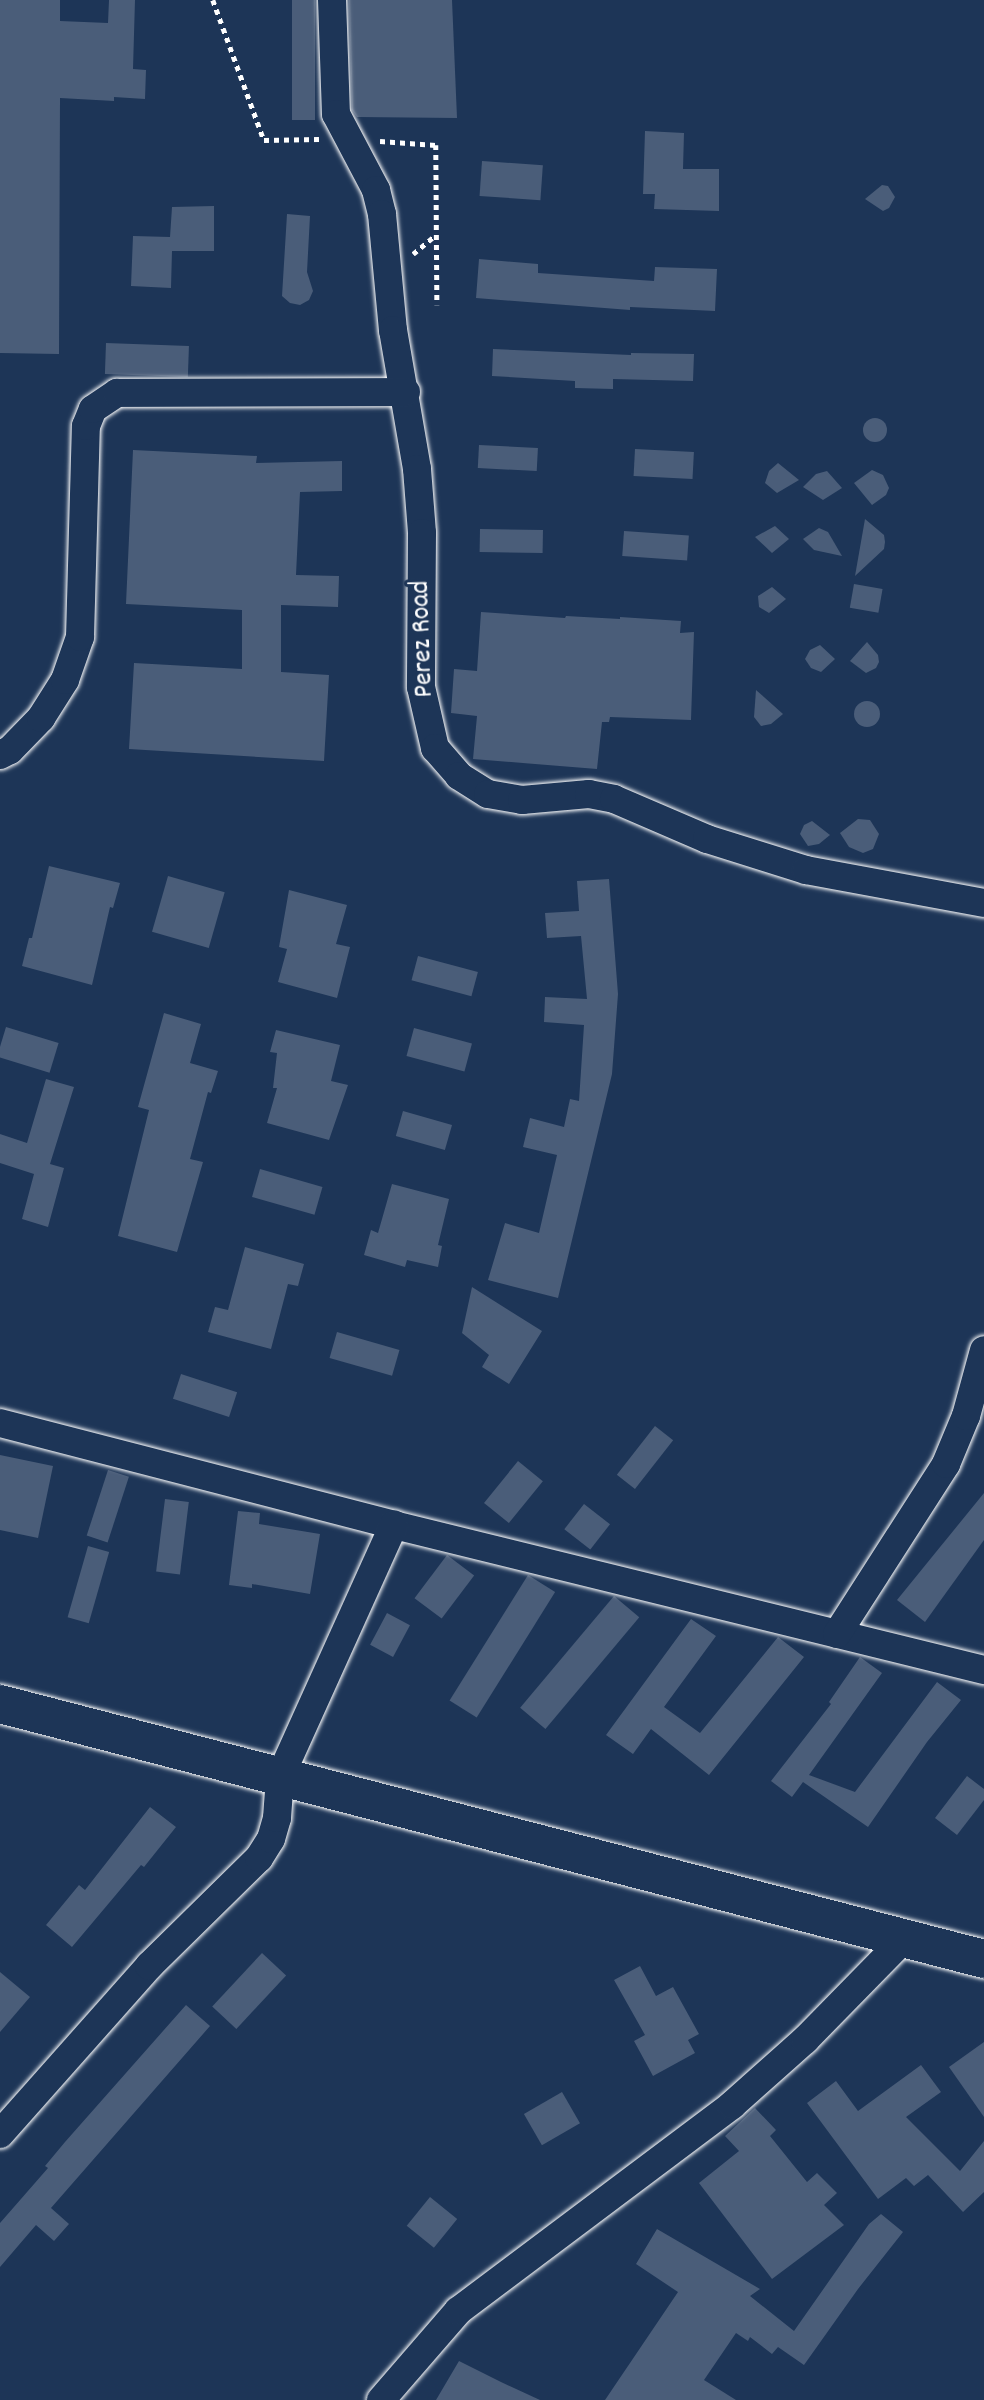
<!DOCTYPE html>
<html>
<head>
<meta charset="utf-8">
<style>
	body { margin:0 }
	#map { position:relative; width:984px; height:2400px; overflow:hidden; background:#1d3557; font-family:Dekko,sans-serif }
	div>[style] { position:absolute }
	.building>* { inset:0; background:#4a5d79; transform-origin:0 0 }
	.round { border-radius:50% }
	.path>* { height:4.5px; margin-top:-2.25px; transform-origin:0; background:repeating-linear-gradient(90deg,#fff 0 5px,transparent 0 10px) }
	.roads { filter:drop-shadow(0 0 2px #fff) drop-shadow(0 0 2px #fff) }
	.street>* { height:28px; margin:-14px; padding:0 14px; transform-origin:14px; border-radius:14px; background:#1d3557 }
	.highway>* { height:38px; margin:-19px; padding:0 19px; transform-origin:19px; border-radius:19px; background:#1d3557 }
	span { translate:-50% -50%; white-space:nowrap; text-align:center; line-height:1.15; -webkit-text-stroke:6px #1d3557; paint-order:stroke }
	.street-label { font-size:28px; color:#fff }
</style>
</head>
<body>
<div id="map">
	<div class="building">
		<div style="clip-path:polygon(0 0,60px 0,60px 21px,108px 23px,109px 0,135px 0,133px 69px,146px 70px,145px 99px,114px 97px,114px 101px,60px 98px,59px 354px,0 353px)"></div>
		<div style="left:292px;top:0;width:23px;height:120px"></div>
		<div style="clip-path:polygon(349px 0,452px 0,457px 118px,357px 117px,352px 110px)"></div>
		<div style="clip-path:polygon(645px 131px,684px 133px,683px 169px,719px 169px,719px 211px,654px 209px,655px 194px,643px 194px)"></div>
		<div style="left:482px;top:161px;width:61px;height:35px;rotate:4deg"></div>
		<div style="clip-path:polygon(882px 185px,888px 186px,895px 197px,889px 208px,883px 211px,865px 199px)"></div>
		<div style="clip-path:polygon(214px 206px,214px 251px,172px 251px,171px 288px,131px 286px,133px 236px,170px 237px,172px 207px)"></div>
		<div style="clip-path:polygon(287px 214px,310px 216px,307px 272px,313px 291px,309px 300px,300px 305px,290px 303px,282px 296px)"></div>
		<div style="clip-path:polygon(479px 259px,538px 264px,538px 273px,654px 281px,655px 267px,717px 269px,715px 311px,630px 307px,630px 310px,476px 298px)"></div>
		<div style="left:106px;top:343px;width:83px;height:31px;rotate:2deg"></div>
		<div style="clip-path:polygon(493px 349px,631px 355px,631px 353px,694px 354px,693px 381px,613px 379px,613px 389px,575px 388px,575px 381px,492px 376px)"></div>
		<div class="round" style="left:863px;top:418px;width:24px;height:24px"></div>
		<div style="left:479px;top:445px;width:59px;height:23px;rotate:3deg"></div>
		<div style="left:635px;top:449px;width:59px;height:27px;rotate:3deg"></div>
		<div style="clip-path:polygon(133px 450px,257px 456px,256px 463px,342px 461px,342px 491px,300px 492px,296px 575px,339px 576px,338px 607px,281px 605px,281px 672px,329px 675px,324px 761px,129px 749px,134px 663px,242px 669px,242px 610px,126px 604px)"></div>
		<div style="clip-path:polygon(778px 463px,799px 480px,777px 493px,765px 483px,769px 471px)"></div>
		<div style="clip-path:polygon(872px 470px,883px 475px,889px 488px,886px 495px,872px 505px,854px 483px)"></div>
		<div style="clip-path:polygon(827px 471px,842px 488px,823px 500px,803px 487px,816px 474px)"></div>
		<div style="clip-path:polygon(865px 519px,884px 535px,885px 542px,884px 549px,855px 576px)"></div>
		<div style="clip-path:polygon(775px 526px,789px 539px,772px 553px,755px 537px)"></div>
		<div style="clip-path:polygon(819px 528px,828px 532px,842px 556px,814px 550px,803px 539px)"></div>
		<div style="left:480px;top:529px;width:63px;height:23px;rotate:1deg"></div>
		<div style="left:624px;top:531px;width:65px;height:25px;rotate:4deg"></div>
		<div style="left:854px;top:584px;width:29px;height:24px;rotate:10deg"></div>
		<div style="clip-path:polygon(772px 587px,786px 599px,769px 613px,759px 607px,758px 596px)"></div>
		<div style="clip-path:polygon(481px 612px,565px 618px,566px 616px,620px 619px,620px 617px,681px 621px,680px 633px,694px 632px,691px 720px,610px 717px,609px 722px,602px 722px,597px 769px,473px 759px,477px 716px,451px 713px,454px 669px,477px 671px)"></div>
		<div style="clip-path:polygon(867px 642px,878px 655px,879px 662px,876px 668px,866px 673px,850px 661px)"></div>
		<div style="clip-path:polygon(820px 645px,835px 659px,821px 672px,811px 668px,805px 659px,810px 650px)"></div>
		<div style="clip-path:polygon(756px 690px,783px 714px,771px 724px,761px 726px,754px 717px)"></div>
		<div class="round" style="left:854px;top:701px;width:26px;height:26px"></div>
		<div style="clip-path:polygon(858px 819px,870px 820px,879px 834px,873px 849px,863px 853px,849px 847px,840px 833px)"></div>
		<div style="clip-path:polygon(812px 821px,830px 835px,819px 844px,808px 846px,800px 834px,804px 825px)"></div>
		<div style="clip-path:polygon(49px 866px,120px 883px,113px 908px,110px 907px,92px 985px,22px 966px,29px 938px,32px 938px)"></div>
		<div style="left:168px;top:876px;width:59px;height:58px;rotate:16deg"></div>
		<div style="clip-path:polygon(609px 879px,618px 994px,612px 1074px,558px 1298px,488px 1280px,505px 1223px,539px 1233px,557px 1155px,523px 1147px,530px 1118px,564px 1127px,570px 1099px,579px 1101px,584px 1025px,544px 1022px,545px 997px,587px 999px,581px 936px,547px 938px,545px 913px,579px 911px,577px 881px)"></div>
		<div style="clip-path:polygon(289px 890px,347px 905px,336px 944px,350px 947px,337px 998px,278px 982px,287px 949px,279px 947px)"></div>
		<div style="left:418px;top:956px;width:62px;height:25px;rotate:15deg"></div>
		<div style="clip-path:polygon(164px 1013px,201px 1024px,190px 1063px,218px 1071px,211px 1093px,208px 1092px,190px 1159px,203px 1162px,177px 1252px,118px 1236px,149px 1110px,138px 1107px)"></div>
		<div style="left:6px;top:1027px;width:55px;height:31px;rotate:17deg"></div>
		<div style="left:414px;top:1028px;width:60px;height:29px;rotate:15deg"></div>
		<div style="clip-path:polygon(276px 1030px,340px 1045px,331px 1081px,348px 1085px,329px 1140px,267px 1123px,277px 1088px,273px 1088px,277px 1053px,270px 1052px)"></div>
		<div style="clip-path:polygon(46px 1079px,74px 1087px,50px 1164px,64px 1168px,48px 1227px,22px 1219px,34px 1174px,0 1163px,0 1134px,27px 1143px)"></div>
		<div style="left:403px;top:1111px;width:51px;height:26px;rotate:16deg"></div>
		<div style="left:260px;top:1169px;width:65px;height:29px;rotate:16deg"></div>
		<div style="clip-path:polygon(392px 1184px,449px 1199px,438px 1245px,442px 1246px,438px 1267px,407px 1260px,405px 1267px,364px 1255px,371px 1230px,378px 1233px)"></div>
		<div style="clip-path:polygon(245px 1247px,304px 1264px,298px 1286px,288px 1284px,271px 1349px,208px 1332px,215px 1307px,228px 1310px)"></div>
		<div style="clip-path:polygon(472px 1287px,542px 1331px,509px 1384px,482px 1367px,489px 1355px,462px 1333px)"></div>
		<div style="left:337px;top:1332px;width:65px;height:27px;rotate:16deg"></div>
		<div style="left:181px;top:1374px;width:59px;height:26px;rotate:18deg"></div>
		<div style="left:655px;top:1426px;width:23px;height:62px;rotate:38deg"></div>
		<div style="clip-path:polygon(0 1455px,53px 1466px,38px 1538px,0 1530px)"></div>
		<div style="left:518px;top:1461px;width:32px;height:54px;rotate:39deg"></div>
		<div style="left:108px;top:1470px;width:22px;height:69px;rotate:18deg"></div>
		<div style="clip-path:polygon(984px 1493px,984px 1540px,925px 1622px,897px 1600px)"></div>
		<div style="left:165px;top:1499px;width:24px;height:73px;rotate:7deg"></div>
		<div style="left:584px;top:1504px;width:33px;height:32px;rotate:38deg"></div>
		<div style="clip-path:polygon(238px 1511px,260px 1513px,259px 1524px,320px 1534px,310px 1594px,252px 1584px,252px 1588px,229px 1585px)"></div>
		<div style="left:88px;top:1546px;width:22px;height:74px;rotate:16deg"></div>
		<div style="left:447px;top:1555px;width:34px;height:54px;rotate:37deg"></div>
		<div style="left:528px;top:1575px;width:32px;height:148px;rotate:32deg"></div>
		<div style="left:614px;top:1596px;width:33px;height:146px;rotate:40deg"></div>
		<div style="left:387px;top:1613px;width:26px;height:36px;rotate:28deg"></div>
		<div style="clip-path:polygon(691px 1619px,716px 1636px,664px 1707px,700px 1733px,778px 1637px,804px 1657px,709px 1775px,651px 1729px,633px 1754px,606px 1735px)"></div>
		<div style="clip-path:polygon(860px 1657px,882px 1673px,809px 1775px,855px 1792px,937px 1682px,961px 1700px,927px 1742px,868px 1827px,803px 1782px,792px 1797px,771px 1781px,831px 1704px,829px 1702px)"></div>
		<div style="clip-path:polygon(967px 1776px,984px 1789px,984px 1800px,957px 1835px,935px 1818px)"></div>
		<div style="clip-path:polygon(150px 1807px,176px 1827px,144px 1867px,141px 1865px,72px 1947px,46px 1925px,79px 1885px,85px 1890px)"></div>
		<div style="left:262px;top:1953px;width:33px;height:73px;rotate:43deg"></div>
		<div style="clip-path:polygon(640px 1966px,656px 1996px,673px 1987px,699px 2034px,688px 2040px,695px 2053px,653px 2076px,634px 2041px,645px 2035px,614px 1980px)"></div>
		<div style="clip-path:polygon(0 1972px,30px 1997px,0 2032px)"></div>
		<div style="clip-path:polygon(186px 2005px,210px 2026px,51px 2208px,69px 2224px,54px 2241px,36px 2225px,0 2267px,0 2223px,48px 2168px,45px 2166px,65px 2142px)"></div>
		<div style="clip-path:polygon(984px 2042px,984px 2117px,949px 2067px)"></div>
		<div style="clip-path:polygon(921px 2065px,941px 2092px,906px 2117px,960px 2171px,984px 2141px,984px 2192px,963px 2212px,928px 2175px,914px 2186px,906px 2178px,878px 2199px,807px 2103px,836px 2081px,858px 2111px)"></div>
		<div style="left:562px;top:2092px;width:36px;height:44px;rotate:60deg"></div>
		<div style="clip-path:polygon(755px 2108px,776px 2130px,770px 2136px,807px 2182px,817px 2173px,837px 2193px,824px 2205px,844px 2225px,772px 2279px,699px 2183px,739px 2151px,725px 2136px)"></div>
		<div style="left:430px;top:2197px;width:35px;height:37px;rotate:39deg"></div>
		<div style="clip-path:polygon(881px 2214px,903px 2232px,858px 2289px,804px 2365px,778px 2347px,772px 2354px,750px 2337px,748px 2341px,736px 2333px,704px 2380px,736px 2400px,605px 2400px,678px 2292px,636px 2264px,657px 2229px,760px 2289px,750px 2296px,794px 2331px,869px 2224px)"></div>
		<div style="clip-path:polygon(459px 2361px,501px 2382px,540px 2400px,436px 2400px)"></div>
	</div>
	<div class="path">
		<div style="left:213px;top:0;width:149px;rotate:70deg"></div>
		<div style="left:264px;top:140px;width:55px;rotate:-1deg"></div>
		<div style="left:380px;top:141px;width:56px;rotate:4.1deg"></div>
		<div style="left:436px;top:145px;width:160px;rotate:89.6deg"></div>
		<div style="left:413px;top:254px;width:30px;rotate:-40deg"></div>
	</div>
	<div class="roads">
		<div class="street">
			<div style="left:332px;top:0;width:114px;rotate:88deg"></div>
			<div style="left:336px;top:114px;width:86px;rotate:62.2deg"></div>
			<div style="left:376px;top:190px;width:25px;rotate:76deg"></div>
			<div style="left:382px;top:214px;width:117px;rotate:84.6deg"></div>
			<div style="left:393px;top:330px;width:141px;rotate:80.2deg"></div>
			<div style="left:417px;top:469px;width:64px;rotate:85.5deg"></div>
			<div style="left:422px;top:533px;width:154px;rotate:90.4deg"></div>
			<div style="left:421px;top:687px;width:63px;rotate:77.1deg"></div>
			<div style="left:435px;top:748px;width:37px;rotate:49deg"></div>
			<div style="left:459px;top:776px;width:34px;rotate:32deg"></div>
			<div style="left:488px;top:794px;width:35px;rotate:10deg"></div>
			<div style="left:522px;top:800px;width:67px;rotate:-5.1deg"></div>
			<div style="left:589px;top:794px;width:25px;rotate:11deg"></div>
			<div style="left:614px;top:799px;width:101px;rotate:23.3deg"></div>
			<div style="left:707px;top:839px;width:104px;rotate:17.4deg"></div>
			<div style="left:806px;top:870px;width:181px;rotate:10.5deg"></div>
			<div style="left:0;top:755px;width:11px;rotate:-27deg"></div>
			<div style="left:10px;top:750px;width:45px;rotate:-45.9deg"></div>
			<div style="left:41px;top:718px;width:45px;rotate:-57.7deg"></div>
			<div style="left:65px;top:680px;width:46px;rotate:-70.8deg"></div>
			<div style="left:80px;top:637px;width:211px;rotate:-88.4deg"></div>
			<div style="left:86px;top:426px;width:18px;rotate:-68deg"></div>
			<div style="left:93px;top:409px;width:29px;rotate:-34deg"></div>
			<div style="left:117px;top:393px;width:289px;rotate:-0.2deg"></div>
			<div style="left:0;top:1423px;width:407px;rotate:14.5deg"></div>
			<div style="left:394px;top:1525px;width:608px;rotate:13.81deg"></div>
			<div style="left:837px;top:1634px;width:202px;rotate:-57.3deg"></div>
			<div style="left:946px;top:1464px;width:52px;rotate:-67.4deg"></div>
			<div style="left:966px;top:1416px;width:68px;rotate:-74.7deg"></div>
			<div style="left:0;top:2134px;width:225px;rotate:-48.4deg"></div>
			<div style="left:149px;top:1966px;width:154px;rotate:-44.5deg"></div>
			<div style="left:259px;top:1858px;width:22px;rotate:-58deg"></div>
			<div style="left:271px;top:1839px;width:22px;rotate:-74deg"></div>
			<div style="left:277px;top:1818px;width:41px;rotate:-85.8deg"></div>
			<div style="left:280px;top:1777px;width:277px;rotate:-65.7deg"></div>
			<div style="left:381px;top:2400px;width:118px;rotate:-49.1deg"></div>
			<div style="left:458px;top:2311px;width:343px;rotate:-36.9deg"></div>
			<div style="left:732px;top:2105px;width:98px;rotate:-41.7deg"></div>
			<div style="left:805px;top:2040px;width:141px;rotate:-45.6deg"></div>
		</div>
		<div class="highway">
			<div style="left:0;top:1704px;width:1017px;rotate:14.53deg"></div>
		</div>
	</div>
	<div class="street-label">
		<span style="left:424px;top:639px;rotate:-92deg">Perez Road</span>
	</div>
</div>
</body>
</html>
